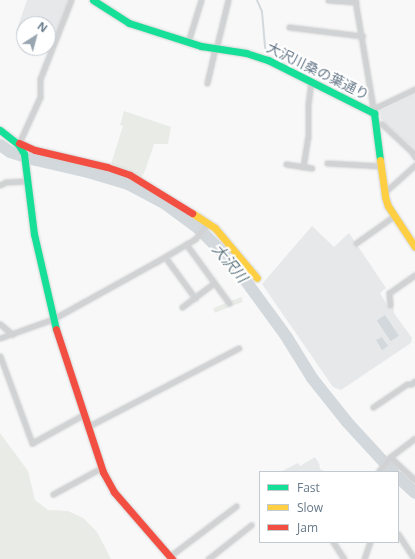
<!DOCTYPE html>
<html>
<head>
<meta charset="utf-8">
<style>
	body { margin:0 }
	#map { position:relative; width:415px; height:559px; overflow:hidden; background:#f8f8f8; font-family:"Open Sans","Noto Sans JP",sans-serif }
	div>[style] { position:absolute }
	.built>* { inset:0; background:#e7e8e9 }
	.green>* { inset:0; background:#e8ebe6; transform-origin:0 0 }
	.water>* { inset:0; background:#d2d8dc; transform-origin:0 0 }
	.stream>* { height:2px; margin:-1px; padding:0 1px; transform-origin:1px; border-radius:1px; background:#d2d8dc }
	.river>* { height:12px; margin:-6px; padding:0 6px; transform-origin:6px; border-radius:6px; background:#d2d8dc }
	.roads { filter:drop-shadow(0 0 1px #d5d6d7) drop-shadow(0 0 1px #d5d6d7) }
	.street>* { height:5px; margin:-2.5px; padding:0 2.5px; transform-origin:2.5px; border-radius:2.5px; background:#d0d2d3 }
	.fast>* { height:7px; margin:-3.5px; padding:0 3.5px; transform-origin:3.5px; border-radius:3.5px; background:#16e098 }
	.slow>* { height:7px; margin:-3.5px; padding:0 3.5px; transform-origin:3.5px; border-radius:3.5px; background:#ffcf43 }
	.jam>* { height:7px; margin:-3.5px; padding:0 3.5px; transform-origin:3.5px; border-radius:3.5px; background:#f24e42 }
	span { translate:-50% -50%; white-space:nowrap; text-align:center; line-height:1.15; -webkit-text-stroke:4px #fff; paint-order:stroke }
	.street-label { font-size:14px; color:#667889 }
	.water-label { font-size:15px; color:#637984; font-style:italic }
	.legend { position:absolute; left:259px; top:471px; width:140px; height:72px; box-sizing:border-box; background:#fff; border:1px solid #c2c9d0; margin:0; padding:5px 7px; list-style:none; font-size:12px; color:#667889 }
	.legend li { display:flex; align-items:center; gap:8px; height:20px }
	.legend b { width:20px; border:1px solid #c2c9d0 }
	.north { position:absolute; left:16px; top:16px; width:40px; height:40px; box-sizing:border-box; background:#fff; border:1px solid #c2c9d0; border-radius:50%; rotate:36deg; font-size:11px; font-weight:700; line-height:16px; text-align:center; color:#667889 }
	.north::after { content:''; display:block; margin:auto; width:14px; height:18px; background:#99a5b0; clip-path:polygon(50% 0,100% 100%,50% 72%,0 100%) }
</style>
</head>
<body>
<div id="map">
	<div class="built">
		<div style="clip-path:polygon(27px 0,69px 0,55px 34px,48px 31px,48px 24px,24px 24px,24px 33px,16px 32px)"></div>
		<div style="clip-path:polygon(415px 94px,415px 150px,381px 119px,380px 111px)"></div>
		<div style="clip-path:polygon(312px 226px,334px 247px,349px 233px,386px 288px,380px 293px,387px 305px,393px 305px,394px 313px,412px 338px,411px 343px,341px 390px,333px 387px,262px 284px)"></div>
		<div style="clip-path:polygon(315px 457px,320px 465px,319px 466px,321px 470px,323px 470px,325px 472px,280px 472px,298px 463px,300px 466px)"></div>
	</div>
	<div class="green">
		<div style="clip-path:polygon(124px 111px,171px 127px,168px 144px,154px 144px,145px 171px,141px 178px,111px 164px,123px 126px,120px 125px)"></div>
		<div style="left:241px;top:297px;width:5px;height:30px;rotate:68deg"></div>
		<div style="clip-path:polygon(0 433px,28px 471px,35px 500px,48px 510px,68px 511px,83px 518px,97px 532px,111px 559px,0 559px)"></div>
	</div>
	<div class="water">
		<div style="left:385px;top:315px;width:25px;height:10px;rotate:56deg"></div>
		<div style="clip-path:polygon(382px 337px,388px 346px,382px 350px,376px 340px)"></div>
	</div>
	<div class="stream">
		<div style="left:257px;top:0;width:13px;rotate:67deg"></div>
		<div style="left:262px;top:12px;width:37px;rotate:85deg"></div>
		<div style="left:388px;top:468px;width:4px;rotate:-56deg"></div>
	</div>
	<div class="river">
		<div style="left:0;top:145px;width:12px;rotate:35deg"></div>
		<div style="left:10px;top:152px;width:27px;rotate:17deg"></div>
		<div style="left:36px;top:160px;width:53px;rotate:13deg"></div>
		<div style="left:88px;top:172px;width:42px;rotate:16.7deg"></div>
		<div style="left:128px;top:184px;width:41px;rotate:27.8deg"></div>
		<div style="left:164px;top:203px;width:42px;rotate:36.3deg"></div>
		<div style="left:198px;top:228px;width:48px;rotate:45deg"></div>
		<div style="left:232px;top:262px;width:92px;rotate:53.9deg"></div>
		<div style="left:286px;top:336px;width:49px;rotate:58.2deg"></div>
		<div style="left:312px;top:378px;width:56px;rotate:51.5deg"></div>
		<div style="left:347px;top:422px;width:68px;rotate:47.4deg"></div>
		<div style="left:398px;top:477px;width:23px;rotate:43deg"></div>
	</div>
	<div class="roads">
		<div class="street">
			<div style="left:328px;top:0;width:28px;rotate:4deg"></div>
			<div style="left:355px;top:0;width:115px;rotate:80.5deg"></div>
			<div style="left:289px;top:27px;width:74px;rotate:7deg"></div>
			<div style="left:188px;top:42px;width:44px;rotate:-72.8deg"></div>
			<div style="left:216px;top:49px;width:50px;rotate:-76.2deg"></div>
			<div style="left:207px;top:83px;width:35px;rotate:-77deg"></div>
			<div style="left:373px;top:109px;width:47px;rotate:-25.5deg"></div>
			<div style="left:376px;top:124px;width:6px"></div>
			<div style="left:382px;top:124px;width:41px;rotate:43deg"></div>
			<div style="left:412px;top:152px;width:6px;rotate:59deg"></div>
			<div style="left:19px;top:143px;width:51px;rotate:-65.5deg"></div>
			<div style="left:40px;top:97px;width:18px;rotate:-90deg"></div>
			<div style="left:40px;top:79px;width:85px;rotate:-68.6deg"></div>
			<div style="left:327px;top:163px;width:55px;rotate:3.1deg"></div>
			<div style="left:286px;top:164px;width:26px;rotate:9deg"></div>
			<div style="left:303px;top:167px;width:30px;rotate:-81deg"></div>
			<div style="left:308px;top:137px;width:32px;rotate:-90deg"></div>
			<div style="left:308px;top:105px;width:24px;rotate:-83deg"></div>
			<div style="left:0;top:185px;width:7px;rotate:-27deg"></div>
			<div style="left:6px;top:182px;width:20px;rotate:-3deg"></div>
			<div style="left:385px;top:192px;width:40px;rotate:-42deg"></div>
			<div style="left:356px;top:243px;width:47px;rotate:-35.4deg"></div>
			<div style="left:186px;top:244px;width:73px;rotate:53.9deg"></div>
			<div style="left:165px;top:257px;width:51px;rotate:53.8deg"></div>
			<div style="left:390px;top:305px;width:12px;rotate:-95deg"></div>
			<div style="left:389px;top:293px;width:32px;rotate:-35deg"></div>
			<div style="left:182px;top:307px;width:40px;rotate:-37deg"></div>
			<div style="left:0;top:324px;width:16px;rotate:40deg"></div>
			<div style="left:0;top:338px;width:56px;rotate:-19.7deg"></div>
			<div style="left:53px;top:319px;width:118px;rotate:-29deg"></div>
			<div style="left:156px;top:262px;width:45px;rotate:-30.5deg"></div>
			<div style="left:195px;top:239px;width:21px;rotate:-51deg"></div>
			<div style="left:0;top:356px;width:93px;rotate:69.8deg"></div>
			<div style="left:32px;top:443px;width:58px;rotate:-28.8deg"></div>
			<div style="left:373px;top:407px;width:41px;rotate:-34.1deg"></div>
			<div style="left:407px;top:384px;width:4px"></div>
			<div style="left:411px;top:384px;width:5px;rotate:-37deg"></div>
			<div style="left:87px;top:427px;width:171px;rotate:-27.5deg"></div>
			<div style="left:390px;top:457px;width:34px;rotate:43deg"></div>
			<div style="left:378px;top:472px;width:19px;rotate:-51deg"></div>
			<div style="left:390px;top:457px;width:31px;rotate:-37deg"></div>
			<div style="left:53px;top:494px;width:55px;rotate:-28.4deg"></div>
			<div style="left:398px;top:534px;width:30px;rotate:57deg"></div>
			<div style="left:333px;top:542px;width:20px;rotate:57deg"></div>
			<div style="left:170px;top:556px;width:83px;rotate:-37.1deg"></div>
			<div style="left:208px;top:559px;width:55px;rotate:-38.3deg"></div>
			<div style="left:364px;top:559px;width:18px;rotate:-71deg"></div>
		</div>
		<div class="fast">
			<div style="left:93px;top:0;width:43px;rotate:32.6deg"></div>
			<div style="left:129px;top:23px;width:76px;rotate:17.7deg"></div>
			<div style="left:201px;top:46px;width:46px;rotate:8.8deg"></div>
			<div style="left:246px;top:53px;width:23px;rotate:18deg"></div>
			<div style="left:268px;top:60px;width:119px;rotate:26.6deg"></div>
			<div style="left:374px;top:113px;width:47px;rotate:82.7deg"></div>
			<div style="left:0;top:130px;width:23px;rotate:38deg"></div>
			<div style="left:18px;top:144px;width:12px;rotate:59deg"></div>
			<div style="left:24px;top:154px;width:81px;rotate:82.9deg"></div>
			<div style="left:34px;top:234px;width:98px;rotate:77deg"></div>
		</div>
		<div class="slow">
			<div style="left:380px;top:160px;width:37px;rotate:82deg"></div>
			<div style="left:385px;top:197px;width:9px;rotate:72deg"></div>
			<div style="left:388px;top:206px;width:49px;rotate:56.6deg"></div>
			<div style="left:192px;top:213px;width:27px;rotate:33deg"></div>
			<div style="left:215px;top:228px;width:65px;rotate:50deg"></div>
		</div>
		<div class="jam">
			<div style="left:19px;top:143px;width:17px;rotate:24deg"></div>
			<div style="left:35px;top:150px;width:74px;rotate:13.3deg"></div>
			<div style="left:107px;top:167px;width:24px;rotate:19deg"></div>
			<div style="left:130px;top:175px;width:73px;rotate:31.5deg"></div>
			<div style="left:56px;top:329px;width:151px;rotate:71.8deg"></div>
			<div style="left:103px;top:472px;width:23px;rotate:61deg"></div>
			<div style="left:114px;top:492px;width:89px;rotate:49.1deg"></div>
		</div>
	</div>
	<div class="street-label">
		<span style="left:318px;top:71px;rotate:26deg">大沢川桑の葉通り</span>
	</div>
	<div class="water-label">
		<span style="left:230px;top:263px;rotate:50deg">大沢川</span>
	</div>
	<ul class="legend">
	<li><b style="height:5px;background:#16e098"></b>Fast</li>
	<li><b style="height:5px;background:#ffcf43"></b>Slow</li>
	<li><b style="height:5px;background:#f24e42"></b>Jam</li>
	</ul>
	<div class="north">N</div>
</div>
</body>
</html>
